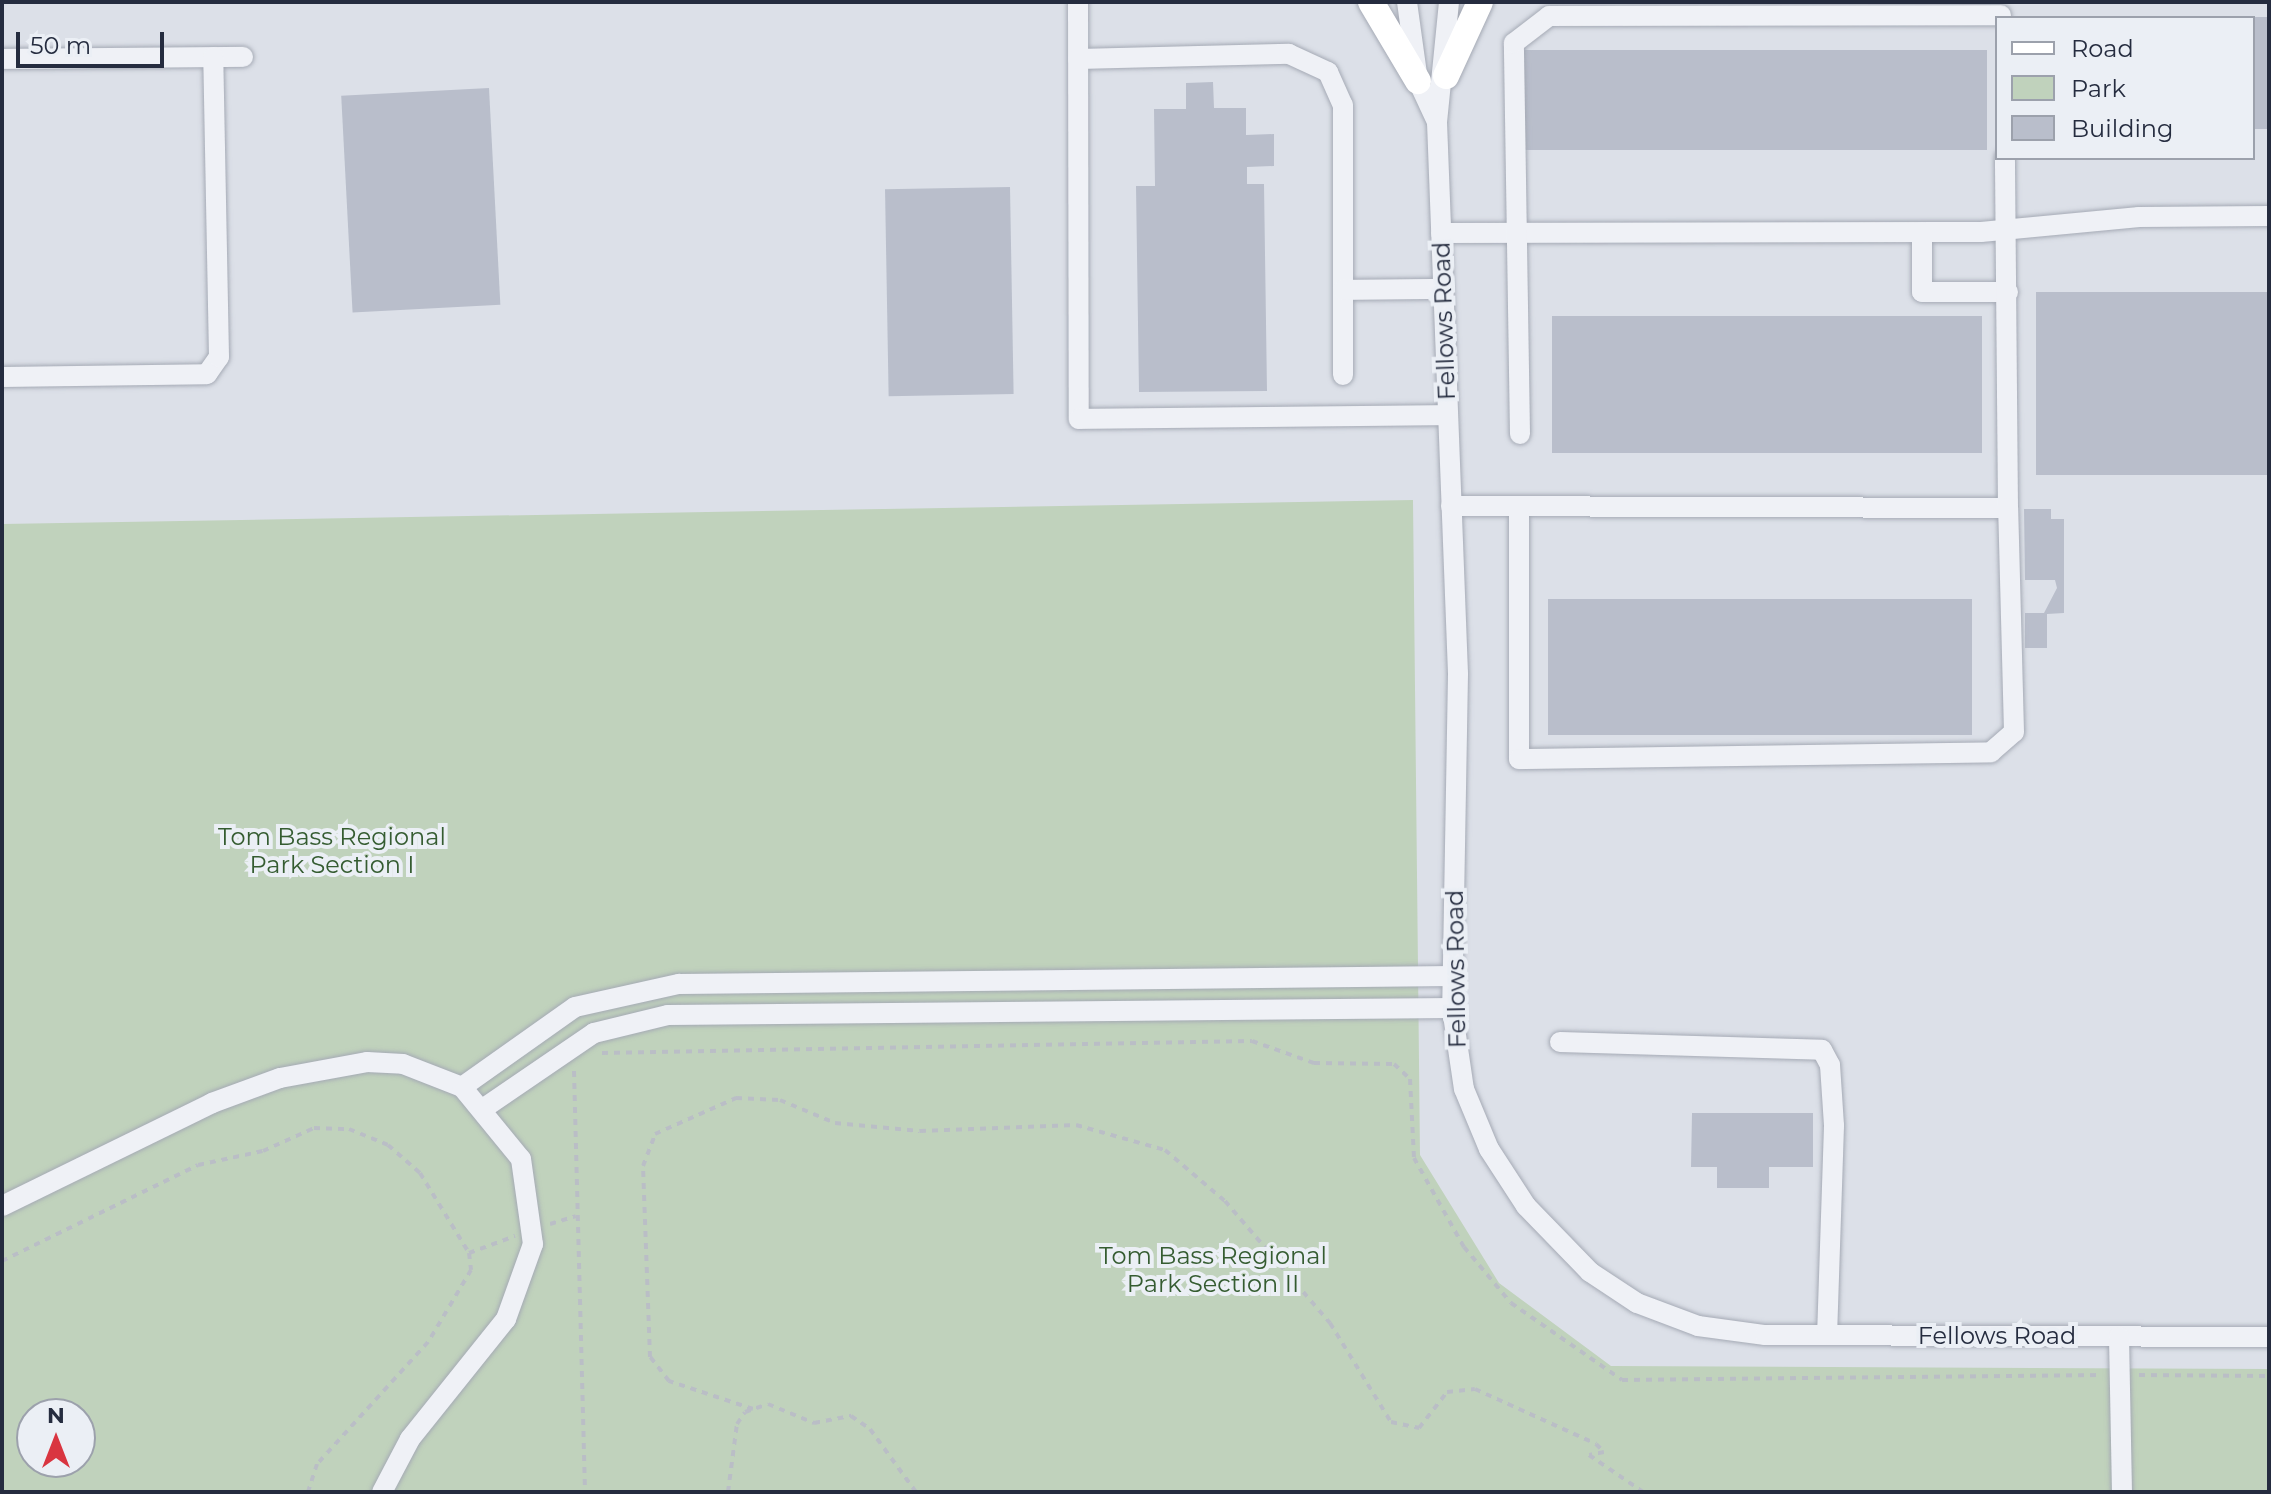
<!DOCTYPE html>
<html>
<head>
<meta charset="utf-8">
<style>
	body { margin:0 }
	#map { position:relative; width:2271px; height:1494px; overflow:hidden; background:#dce0e8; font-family:Montserrat,sans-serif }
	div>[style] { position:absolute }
	.green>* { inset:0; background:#c0d2bc }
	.building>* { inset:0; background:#b9becb; transform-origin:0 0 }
	.path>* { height:4px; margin-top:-2px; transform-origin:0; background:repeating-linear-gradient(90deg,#babec6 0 6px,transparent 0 12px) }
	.roads { filter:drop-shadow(0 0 2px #a5aab5) drop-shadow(0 0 2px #a5aab5) }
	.minor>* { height:20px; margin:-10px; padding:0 10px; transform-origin:10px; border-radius:10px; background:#eff1f6 }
	.major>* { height:26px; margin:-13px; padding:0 13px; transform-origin:13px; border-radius:13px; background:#fff }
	span { translate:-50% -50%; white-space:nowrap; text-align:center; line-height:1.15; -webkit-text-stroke:8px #ebeff5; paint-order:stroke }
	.street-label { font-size:24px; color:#252c3f }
	.park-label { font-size:24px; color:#355c31 }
	.frame { position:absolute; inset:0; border:4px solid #252c3f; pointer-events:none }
	.legend { position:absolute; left:1995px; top:16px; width:260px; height:144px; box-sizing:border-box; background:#ebeff5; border:2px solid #9ca1ac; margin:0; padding:10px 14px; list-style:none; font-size:24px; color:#252c3f }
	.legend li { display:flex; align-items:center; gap:16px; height:40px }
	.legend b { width:40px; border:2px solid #9ca1ac }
	.north { position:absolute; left:16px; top:1398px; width:80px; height:80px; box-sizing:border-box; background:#ebeff5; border:2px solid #9ca1ac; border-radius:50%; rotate:0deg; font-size:22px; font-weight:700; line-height:32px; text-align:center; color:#252c3f }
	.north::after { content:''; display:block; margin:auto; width:28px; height:36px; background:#d93540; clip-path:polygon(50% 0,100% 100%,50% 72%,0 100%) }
	.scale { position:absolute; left:16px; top:32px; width:148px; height:36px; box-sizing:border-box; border:4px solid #252c3f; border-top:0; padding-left:10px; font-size:24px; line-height:28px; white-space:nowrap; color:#252c3f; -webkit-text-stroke:6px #ebeff5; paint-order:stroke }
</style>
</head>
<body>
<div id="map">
	<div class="green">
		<div style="clip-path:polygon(evenodd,1413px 500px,1420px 1155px,1499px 1283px,1611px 1366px,2269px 1369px,2269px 1492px,2px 1492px,2px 524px,1413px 500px,32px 1414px,80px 1414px,80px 1462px,32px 1462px,32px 1414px)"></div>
	</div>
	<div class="building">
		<div style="left:2253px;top:17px;width:16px;height:112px"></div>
		<div style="left:1522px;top:50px;width:465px;height:100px"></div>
		<div style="clip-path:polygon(1213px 82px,1214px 108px,1246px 108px,1246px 135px,1274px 134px,1274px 166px,1247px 167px,1247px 184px,1264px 184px,1267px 391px,1139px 392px,1136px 186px,1155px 186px,1154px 109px,1186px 109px,1186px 83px)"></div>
		<div style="left:489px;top:88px;width:217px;height:148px;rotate:87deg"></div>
		<div style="left:1010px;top:187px;width:207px;height:125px;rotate:89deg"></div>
		<div style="left:2036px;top:292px;width:233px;height:183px"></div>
		<div style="left:1552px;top:316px;width:430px;height:137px"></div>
		<div style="clip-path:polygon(2024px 509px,2051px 509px,2051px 519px,2064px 519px,2064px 613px,2047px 614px,2047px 648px,2025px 648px,2025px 613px,2044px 613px,2057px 588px,2055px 580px,2025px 580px)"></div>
		<div style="left:1548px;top:599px;width:424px;height:136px"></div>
		<div style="clip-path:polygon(1692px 1113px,1813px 1113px,1813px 1167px,1769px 1167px,1769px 1188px,1717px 1188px,1717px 1167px,1691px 1167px)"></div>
	</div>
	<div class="path">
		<div style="left:602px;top:1053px;width:650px;rotate:-1.06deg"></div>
		<div style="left:1252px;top:1041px;width:66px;rotate:19.5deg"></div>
		<div style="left:1314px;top:1063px;width:80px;rotate:0.7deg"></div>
		<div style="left:1394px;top:1064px;width:22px;rotate:43deg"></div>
		<div style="left:1410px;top:1079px;width:79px;rotate:87.1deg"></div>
		<div style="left:1414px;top:1158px;width:102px;rotate:60.7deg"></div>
		<div style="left:1464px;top:1247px;width:73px;rotate:50deg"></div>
		<div style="left:1511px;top:1303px;width:135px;rotate:34.7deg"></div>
		<div style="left:1622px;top:1380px;width:480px;rotate:-0.6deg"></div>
		<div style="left:574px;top:1071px;width:421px;rotate:88.5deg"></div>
		<div style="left:550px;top:1224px;width:27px;rotate:-17deg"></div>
		<div style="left:469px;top:1253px;width:49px;rotate:-20.3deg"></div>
		<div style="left:2px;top:1261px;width:218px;rotate:-26.1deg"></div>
		<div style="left:198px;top:1165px;width:66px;rotate:-12.2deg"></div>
		<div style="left:263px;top:1151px;width:56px;rotate:-24.3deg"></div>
		<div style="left:314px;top:1128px;width:35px;rotate:2deg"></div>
		<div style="left:349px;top:1129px;width:42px;rotate:22.3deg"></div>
		<div style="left:388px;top:1145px;width:43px;rotate:41.2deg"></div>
		<div style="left:420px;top:1173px;width:94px;rotate:58.5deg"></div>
		<div style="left:469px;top:1253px;width:17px;rotate:83deg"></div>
		<div style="left:471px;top:1270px;width:84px;rotate:120.8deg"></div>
		<div style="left:428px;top:1342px;width:165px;rotate:132.3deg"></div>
		<div style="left:317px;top:1464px;width:29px;rotate:108deg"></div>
		<div style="left:2139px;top:1375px;width:130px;rotate:0.4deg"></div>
		<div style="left:753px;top:1409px;width:89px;rotate:-161.6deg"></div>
		<div style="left:669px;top:1381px;width:31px;rotate:-128deg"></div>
		<div style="left:650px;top:1357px;width:191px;rotate:-92.1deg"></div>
		<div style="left:643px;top:1166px;width:34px;rotate:-69deg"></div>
		<div style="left:655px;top:1134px;width:89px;rotate:-24deg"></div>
		<div style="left:736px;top:1098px;width:44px;rotate:2.6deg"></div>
		<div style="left:780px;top:1100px;width:60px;rotate:22.7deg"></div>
		<div style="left:835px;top:1123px;width:85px;rotate:5.4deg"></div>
		<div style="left:920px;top:1131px;width:156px;rotate:-2.2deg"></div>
		<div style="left:1076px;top:1125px;width:92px;rotate:15.7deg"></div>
		<div style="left:1165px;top:1150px;width:79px;rotate:40.4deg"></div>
		<div style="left:1225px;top:1201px;width:161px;rotate:49.3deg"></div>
		<div style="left:1330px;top:1323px;width:116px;rotate:58.4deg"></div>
		<div style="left:1391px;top:1422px;width:29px;rotate:12deg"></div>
		<div style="left:1419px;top:1428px;width:46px;rotate:-52.1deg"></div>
		<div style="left:1447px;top:1392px;width:28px;rotate:-6deg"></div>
		<div style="left:1475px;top:1389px;width:133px;rotate:24.4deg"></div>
		<div style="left:1596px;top:1444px;width:11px;rotate:45deg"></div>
		<div style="left:1604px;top:1452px;width:15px;rotate:169deg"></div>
		<div style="left:1589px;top:1455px;width:65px;rotate:34.4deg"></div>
		<div style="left:728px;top:1492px;width:69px;rotate:-82.5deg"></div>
		<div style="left:737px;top:1424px;width:14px;rotate:-56deg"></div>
		<div style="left:745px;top:1412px;width:24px;rotate:-19deg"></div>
		<div style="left:768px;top:1404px;width:50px;rotate:22.4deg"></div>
		<div style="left:814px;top:1423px;width:38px;rotate:-11deg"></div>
		<div style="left:851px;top:1416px;width:23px;rotate:34deg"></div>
		<div style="left:870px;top:1429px;width:78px;rotate:53.9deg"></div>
	</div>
	<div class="roads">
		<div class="minor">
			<div style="left:1078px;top:2px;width:417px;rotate:89.9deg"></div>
			<div style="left:1079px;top:419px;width:369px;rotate:-0.6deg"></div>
			<div style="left:1407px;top:2px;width:80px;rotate:82.1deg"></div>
			<div style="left:1418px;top:81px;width:45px;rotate:65.1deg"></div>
			<div style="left:1449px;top:2px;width:121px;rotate:95.7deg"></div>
			<div style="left:1437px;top:122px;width:552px;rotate:87.82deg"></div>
			<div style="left:1458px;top:674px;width:334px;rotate:91deg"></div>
			<div style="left:1452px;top:1008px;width:82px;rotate:81.6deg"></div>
			<div style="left:1464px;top:1089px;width:65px;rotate:67.4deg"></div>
			<div style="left:1489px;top:1149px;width:68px;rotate:57deg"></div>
			<div style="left:1526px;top:1206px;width:92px;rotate:45.9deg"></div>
			<div style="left:1590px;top:1272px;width:56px;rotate:33.4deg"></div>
			<div style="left:1637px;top:1303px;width:65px;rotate:20.7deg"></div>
			<div style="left:1698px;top:1326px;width:68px;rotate:7.7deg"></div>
			<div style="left:1765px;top:1335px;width:504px;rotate:0.23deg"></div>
			<div style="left:2px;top:59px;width:241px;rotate:-0.5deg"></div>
			<div style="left:1078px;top:59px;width:211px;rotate:-1.4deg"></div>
			<div style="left:1289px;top:54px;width:43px;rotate:24.8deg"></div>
			<div style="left:1328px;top:72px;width:36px;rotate:66deg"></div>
			<div style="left:1343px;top:105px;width:270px;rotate:90deg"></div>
			<div style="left:1922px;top:232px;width:60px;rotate:90deg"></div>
			<div style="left:1922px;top:292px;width:86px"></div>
			<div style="left:1441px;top:233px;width:540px;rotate:-0.11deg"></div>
			<div style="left:1981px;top:232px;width:159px;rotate:-5.4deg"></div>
			<div style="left:2139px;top:217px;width:130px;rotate:-0.4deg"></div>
			<div style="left:1343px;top:290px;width:100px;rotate:-0.6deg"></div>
			<div style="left:2px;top:377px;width:205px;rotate:-0.8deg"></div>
			<div style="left:207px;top:374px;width:21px;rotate:-55deg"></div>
			<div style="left:219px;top:357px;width:300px;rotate:-91.1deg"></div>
			<div style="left:1520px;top:434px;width:391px;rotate:-90.9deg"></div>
			<div style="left:1514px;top:43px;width:44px;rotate:-37.6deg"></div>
			<div style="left:1549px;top:16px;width:452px;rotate:-0.1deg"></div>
			<div style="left:1451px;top:506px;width:557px;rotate:0.21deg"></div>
			<div style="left:2008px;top:508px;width:350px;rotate:-90.5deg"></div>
			<div style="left:1519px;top:507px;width:252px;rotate:90deg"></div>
			<div style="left:1519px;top:759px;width:472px;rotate:-0.8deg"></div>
			<div style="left:1991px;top:752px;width:30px;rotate:-41deg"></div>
			<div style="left:2014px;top:732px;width:224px;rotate:-91.5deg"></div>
			<div style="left:1560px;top:1042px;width:262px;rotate:1.7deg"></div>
			<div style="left:1822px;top:1050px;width:17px;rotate:62deg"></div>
			<div style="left:1830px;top:1065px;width:61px;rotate:86.2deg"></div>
			<div style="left:1834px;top:1126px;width:209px;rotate:91.9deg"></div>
			<div style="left:462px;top:1087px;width:138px;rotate:-35.3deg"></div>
			<div style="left:575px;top:1007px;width:107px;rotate:-12.5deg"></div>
			<div style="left:679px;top:984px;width:774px;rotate:-0.59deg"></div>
			<div style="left:484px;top:1108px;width:133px;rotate:-34.3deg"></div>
			<div style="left:594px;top:1033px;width:76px;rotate:-13.7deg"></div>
			<div style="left:668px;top:1015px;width:784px;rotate:-0.51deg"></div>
			<div style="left:2px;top:1206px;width:234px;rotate:-26.1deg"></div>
			<div style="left:212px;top:1103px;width:72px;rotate:-20.2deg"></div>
			<div style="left:280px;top:1078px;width:88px;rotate:-10.4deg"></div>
			<div style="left:367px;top:1062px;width:36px;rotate:3deg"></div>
			<div style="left:403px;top:1064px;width:63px;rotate:21.3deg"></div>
			<div style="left:462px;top:1087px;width:93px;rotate:50.7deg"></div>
			<div style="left:521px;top:1159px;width:86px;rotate:82deg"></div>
			<div style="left:533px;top:1244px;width:80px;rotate:109.8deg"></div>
			<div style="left:506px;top:1319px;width:154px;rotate:128.7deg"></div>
			<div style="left:410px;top:1439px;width:60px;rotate:117.8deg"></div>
			<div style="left:2119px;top:1337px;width:155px;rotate:88.9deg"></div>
		</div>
		<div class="major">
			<div style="left:1371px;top:2px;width:92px;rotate:59.3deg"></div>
			<div style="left:1446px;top:76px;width:81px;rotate:-65.3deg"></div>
		</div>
	</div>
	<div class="street-label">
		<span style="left:1444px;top:321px;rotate:-92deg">Fellows Road</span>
		<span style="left:1456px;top:969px;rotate:-91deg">Fellows Road</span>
		<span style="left:1997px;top:1336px">Fellows Road</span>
	</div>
	<div class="park-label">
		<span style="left:332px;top:851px">Tom Bass Regional<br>Park Section I</span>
		<span style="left:1213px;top:1270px">Tom Bass Regional<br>Park Section II</span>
	</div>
	<div class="frame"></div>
	<ul class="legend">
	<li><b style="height:10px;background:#fff"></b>Road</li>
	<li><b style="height:22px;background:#c0d2bc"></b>Park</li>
	<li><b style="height:22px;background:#b9becb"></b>Building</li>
	</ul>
	<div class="north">N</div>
	<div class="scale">50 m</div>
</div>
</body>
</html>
